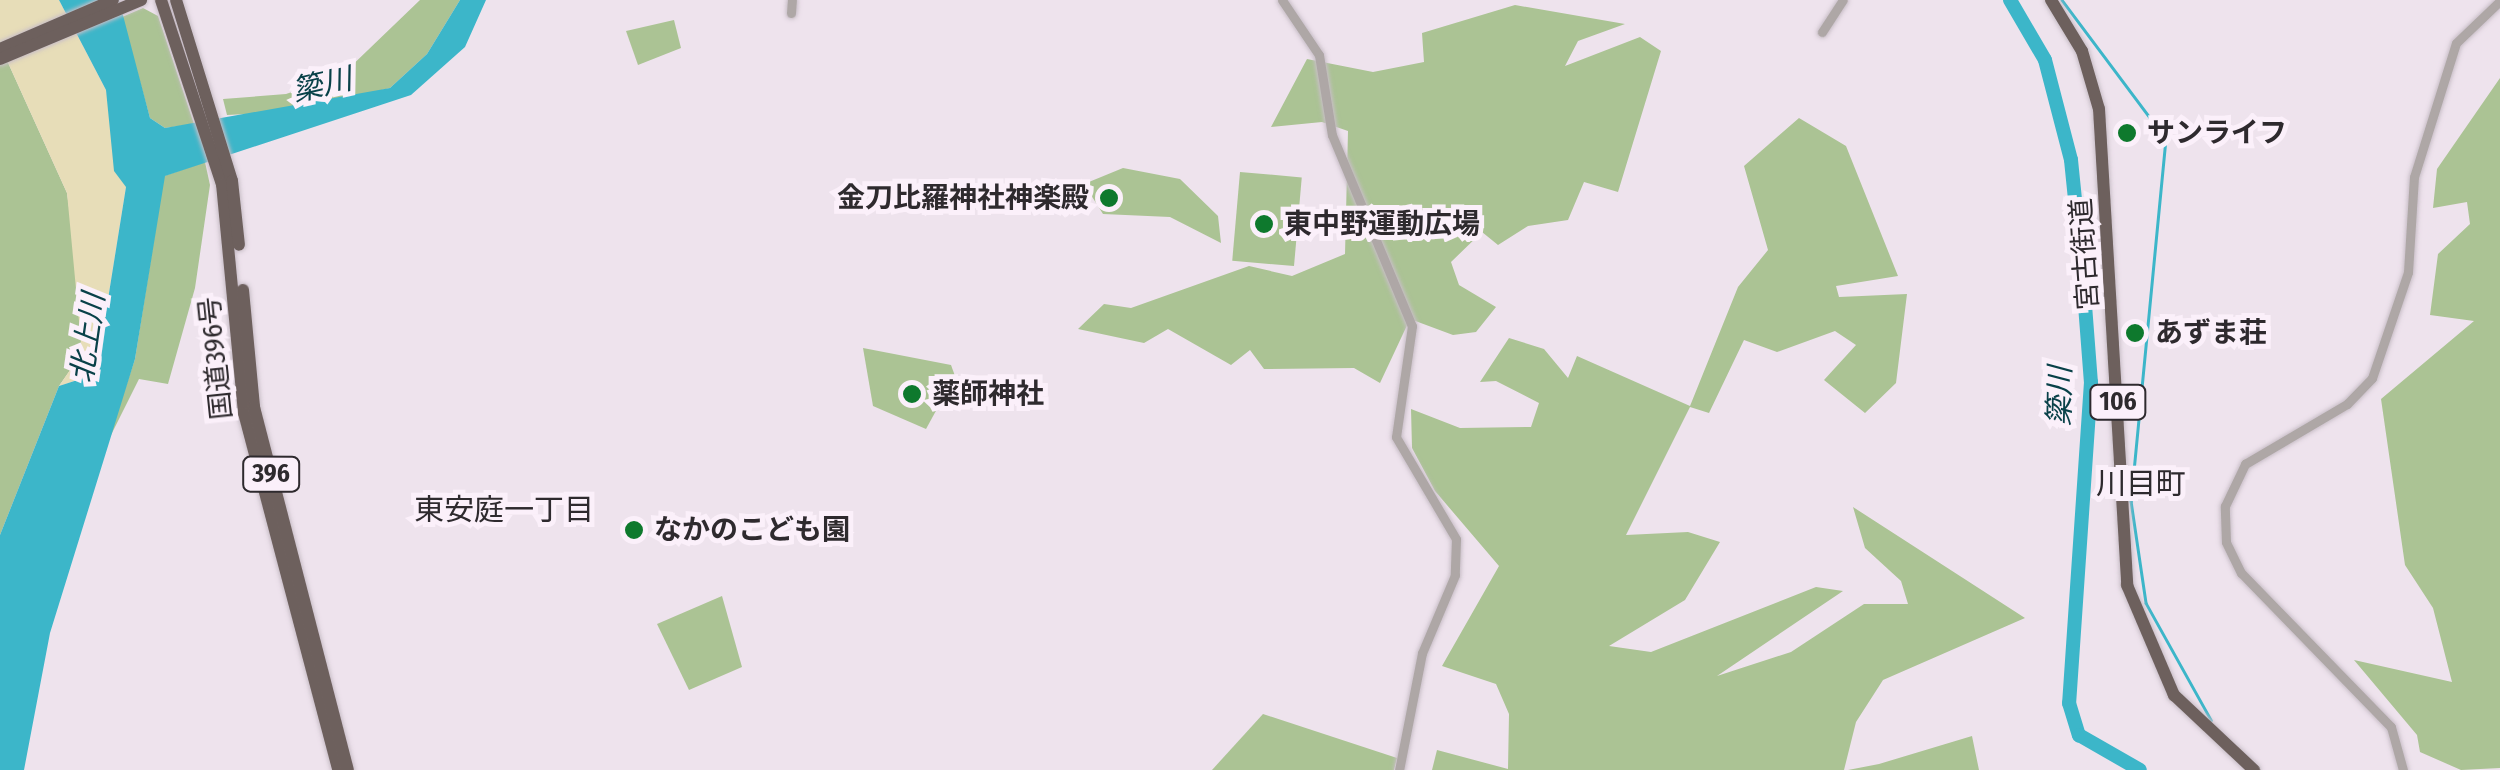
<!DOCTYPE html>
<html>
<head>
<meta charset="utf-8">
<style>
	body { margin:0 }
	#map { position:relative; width:2500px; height:770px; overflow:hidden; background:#eee3ed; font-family:"Fira Sans Condensed","Noto Sans JP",sans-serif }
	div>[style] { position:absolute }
	.green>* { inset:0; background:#abc394; transform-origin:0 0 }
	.sand>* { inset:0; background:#e7ddb8 }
	.water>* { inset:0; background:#3cb6c9 }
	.stream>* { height:2.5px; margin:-1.25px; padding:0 1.25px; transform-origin:1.25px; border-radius:1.25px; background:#3cb6c9 }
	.river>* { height:14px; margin:-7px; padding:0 7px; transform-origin:7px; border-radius:7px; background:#3cb6c9 }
	.roads { filter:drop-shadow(0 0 2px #c8bec7) drop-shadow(0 0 2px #c8bec7) }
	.minor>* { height:9px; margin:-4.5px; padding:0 4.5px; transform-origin:4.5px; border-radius:4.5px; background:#aea7a6 }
	.highway>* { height:12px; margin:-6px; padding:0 6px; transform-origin:6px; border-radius:6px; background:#6d605d }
	.dots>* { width:28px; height:28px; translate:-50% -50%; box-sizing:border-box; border:5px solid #fbf0fa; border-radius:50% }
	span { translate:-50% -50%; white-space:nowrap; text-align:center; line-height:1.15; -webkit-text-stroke:10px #fbf0fa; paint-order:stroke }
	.shield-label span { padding:2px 8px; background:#fbf0fa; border:2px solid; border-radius:8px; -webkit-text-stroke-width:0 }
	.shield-label { font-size:25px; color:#2e2a2e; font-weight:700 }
	.poi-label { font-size:28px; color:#2e2a2e; font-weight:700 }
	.left { translate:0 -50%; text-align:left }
	.right { translate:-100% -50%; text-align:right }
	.street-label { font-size:28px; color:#2e2a2e }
	.water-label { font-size:30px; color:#094149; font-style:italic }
	.neighbourhood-label { font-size:30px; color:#2e2a2e }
</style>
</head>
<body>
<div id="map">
	<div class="green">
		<div style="clip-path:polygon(420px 0,460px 0,427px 54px,390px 88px,290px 112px,227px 115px,223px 99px,286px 94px,342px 75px)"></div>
		<div style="clip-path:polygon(1515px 5px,1625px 24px,1578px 41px,1565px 66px,1640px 37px,1661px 51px,1618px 192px,1584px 182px,1568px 220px,1528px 226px,1498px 245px,1482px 232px,1451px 262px,1459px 285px,1496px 307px,1476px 332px,1453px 335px,1410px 319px,1380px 383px,1354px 368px,1264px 369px,1250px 350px,1231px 365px,1168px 329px,1144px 343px,1078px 329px,1104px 304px,1131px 308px,1249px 266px,1292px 276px,1345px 254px,1348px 131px,1322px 122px,1271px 127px,1307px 59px,1373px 72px,1424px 62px,1422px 33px)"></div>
		<div style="clip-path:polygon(143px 8px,158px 16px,194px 124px,165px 128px,150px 118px,122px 17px)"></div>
		<div style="clip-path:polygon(674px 20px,681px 48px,638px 65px,626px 31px)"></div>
		<div style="clip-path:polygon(0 45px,67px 193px,83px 308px,82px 353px,59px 386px,0 535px)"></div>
		<div style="clip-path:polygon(2500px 78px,2500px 768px,2461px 770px,2420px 752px,2417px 735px,2354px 660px,2452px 682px,2433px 608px,2405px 565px,2381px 399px,2474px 321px,2430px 315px,2438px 254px,2470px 224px,2467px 202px,2433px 208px,2437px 169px)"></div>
		<div style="clip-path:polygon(1799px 118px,1846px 146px,1898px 276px,1836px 286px,1839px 297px,1907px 294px,1896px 383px,1865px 413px,1824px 380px,1856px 345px,1835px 331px,1777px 352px,1744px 340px,1709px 413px,1690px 407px,1626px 535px,1688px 532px,1720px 542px,1685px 600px,1609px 646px,1651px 652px,1816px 587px,1843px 591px,1717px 676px,1791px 652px,1864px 604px,1908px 604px,1901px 581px,1865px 548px,1853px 507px,2025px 618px,1883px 680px,1856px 722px,1844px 770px,1432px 770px,1437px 750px,1508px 769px,1509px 714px,1496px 684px,1442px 666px,1499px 566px,1435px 491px,1412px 448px,1411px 409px,1460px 428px,1531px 427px,1539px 403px,1496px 381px,1480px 382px,1509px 338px,1544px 349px,1568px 378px,1577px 356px,1690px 406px,1738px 287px,1768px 250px,1744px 166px)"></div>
		<div style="clip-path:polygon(205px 162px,210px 185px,195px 288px,168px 384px,139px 379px,107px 443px,135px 359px,164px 176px)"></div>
		<div style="clip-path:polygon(1123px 168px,1180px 179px,1218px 216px,1221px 243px,1170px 217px,1103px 214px,1084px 184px)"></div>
		<div style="left:1240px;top:172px;width:62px;height:89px;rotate:5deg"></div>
		<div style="clip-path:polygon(863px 348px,951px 365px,955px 376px,926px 429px,873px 406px)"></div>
		<div style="clip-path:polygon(722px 596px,742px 667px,689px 690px,657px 624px)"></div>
		<div style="clip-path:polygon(1263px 714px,1397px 758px,1394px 770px,1212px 770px)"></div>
		<div style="clip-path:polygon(1972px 736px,1979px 770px,1848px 770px,1879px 764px)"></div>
	</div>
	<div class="sand">
		<div style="clip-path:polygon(0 0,59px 0,106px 90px,126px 187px,96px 374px,59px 386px,82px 353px,67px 193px,0 45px)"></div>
	</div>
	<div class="water">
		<div style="clip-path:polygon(59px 0,119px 0,150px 118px,165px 128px,390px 88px,427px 54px,460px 0,486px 0,465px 47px,411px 95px,165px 176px,135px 359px,50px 633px,24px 770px,0 770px,0 535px,59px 386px,96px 374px,126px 187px,114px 171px,106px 90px)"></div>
	</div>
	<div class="stream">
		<div style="left:2062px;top:0;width:174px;rotate:53.2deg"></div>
		<div style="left:2166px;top:139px;width:364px;rotate:95.5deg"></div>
		<div style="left:2131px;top:501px;width:103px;rotate:81.6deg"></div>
		<div style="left:2146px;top:603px;width:134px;rotate:60.9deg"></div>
	</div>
	<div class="river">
		<div style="left:2010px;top:0;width:69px;rotate:59.7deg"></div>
		<div style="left:2045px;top:60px;width:103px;rotate:75.4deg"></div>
		<div style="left:2071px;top:160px;width:120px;rotate:84.2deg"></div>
		<div style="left:2083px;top:279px;width:103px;rotate:85.6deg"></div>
		<div style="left:2091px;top:382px;width:322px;rotate:93.9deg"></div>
		<div style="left:2069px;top:703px;width:34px;rotate:73deg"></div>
		<div style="left:2079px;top:735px;width:70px;rotate:29.8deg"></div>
	</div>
	<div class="roads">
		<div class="minor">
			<div style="left:1282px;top:0;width:66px;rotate:56.1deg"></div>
			<div style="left:1319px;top:55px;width:81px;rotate:80.8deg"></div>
			<div style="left:1332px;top:135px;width:207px;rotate:67.3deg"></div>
			<div style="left:1412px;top:326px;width:112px;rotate:98.2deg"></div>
			<div style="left:1396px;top:437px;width:118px;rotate:59.5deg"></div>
			<div style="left:1456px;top:539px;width:36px;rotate:92deg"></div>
			<div style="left:1455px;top:575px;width:85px;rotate:112.9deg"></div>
			<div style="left:1422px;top:653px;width:119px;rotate:101.1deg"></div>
			<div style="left:791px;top:13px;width:13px;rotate:-86deg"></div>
			<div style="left:1822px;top:32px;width:38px;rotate:-57deg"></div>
			<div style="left:2403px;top:770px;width:45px;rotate:-105.6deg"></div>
			<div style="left:2391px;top:727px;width:215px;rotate:-134.2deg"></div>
			<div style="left:2241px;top:573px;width:34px;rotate:-116deg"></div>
			<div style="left:2226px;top:542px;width:36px;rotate:-92deg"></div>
			<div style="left:2225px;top:506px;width:47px;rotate:-64.5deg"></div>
			<div style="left:2245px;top:464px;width:118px;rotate:-30.5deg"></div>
			<div style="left:2347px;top:404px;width:36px;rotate:-46deg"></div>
			<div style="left:2372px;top:378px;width:112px;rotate:-71.2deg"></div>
			<div style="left:2408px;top:272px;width:95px;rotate:-86.4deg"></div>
			<div style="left:2414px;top:177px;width:140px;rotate:-72.6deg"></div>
			<div style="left:2456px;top:43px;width:61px;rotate:-43.7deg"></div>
		</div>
		<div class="highway">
			<div style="left:161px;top:0;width:194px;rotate:71.7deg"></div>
			<div style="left:222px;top:184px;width:230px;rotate:84.5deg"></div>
			<div style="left:244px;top:413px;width:369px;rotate:75.2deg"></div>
			<div style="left:176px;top:0;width:189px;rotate:72.8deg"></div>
			<div style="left:232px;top:181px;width:64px;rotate:83.8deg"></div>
			<div style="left:2051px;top:0;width:60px;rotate:58.7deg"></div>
			<div style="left:2082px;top:51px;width:60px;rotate:73.7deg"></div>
			<div style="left:2099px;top:109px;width:477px;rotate:86.6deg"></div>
			<div style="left:2127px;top:585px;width:120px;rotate:66.9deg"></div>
			<div style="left:2174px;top:695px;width:110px;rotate:43.2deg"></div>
			<div style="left:0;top:49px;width:123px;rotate:-23.4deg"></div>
			<div style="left:0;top:59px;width:153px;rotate:-22.7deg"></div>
			<div style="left:243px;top:290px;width:118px;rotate:84.6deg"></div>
			<div style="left:254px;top:407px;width:375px;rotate:75.5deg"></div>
		</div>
	</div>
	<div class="dots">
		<div style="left:2127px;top:133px;background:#0e792d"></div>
		<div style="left:1109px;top:198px;background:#0e792d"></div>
		<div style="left:1264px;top:224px;background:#0e792d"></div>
		<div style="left:2135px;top:333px;background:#0e792d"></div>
		<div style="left:912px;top:394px;background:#0e792d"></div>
		<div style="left:634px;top:530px;background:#0e792d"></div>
	</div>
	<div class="shield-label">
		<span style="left:2118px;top:402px">106</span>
		<span style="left:271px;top:474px">396</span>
	</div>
	<div class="poi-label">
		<span class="left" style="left:2147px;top:133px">サンライフ</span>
		<span class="right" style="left:1089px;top:198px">金刀比羅神社神楽殿</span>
		<span class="left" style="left:1284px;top:224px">東中野運動広場</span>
		<span class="left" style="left:2155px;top:333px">あずま荘</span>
		<span class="left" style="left:932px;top:394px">薬師神社</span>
		<span class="left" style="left:654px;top:530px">なかのこども園</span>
	</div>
	<div class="street-label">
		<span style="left:2085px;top:254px;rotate:-94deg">宮古街道</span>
		<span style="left:216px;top:358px;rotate:-96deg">国道396号</span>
	</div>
	<div class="water-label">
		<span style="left:322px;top:85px;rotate:-13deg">簗川</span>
		<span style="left:88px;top:338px;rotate:-82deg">北上川</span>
		<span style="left:2060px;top:396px;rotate:-89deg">簗川</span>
	</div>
	<div class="neighbourhood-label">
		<span style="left:2141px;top:484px">川目町</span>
		<span style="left:504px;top:510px">東安庭一丁目</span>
	</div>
</div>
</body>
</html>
